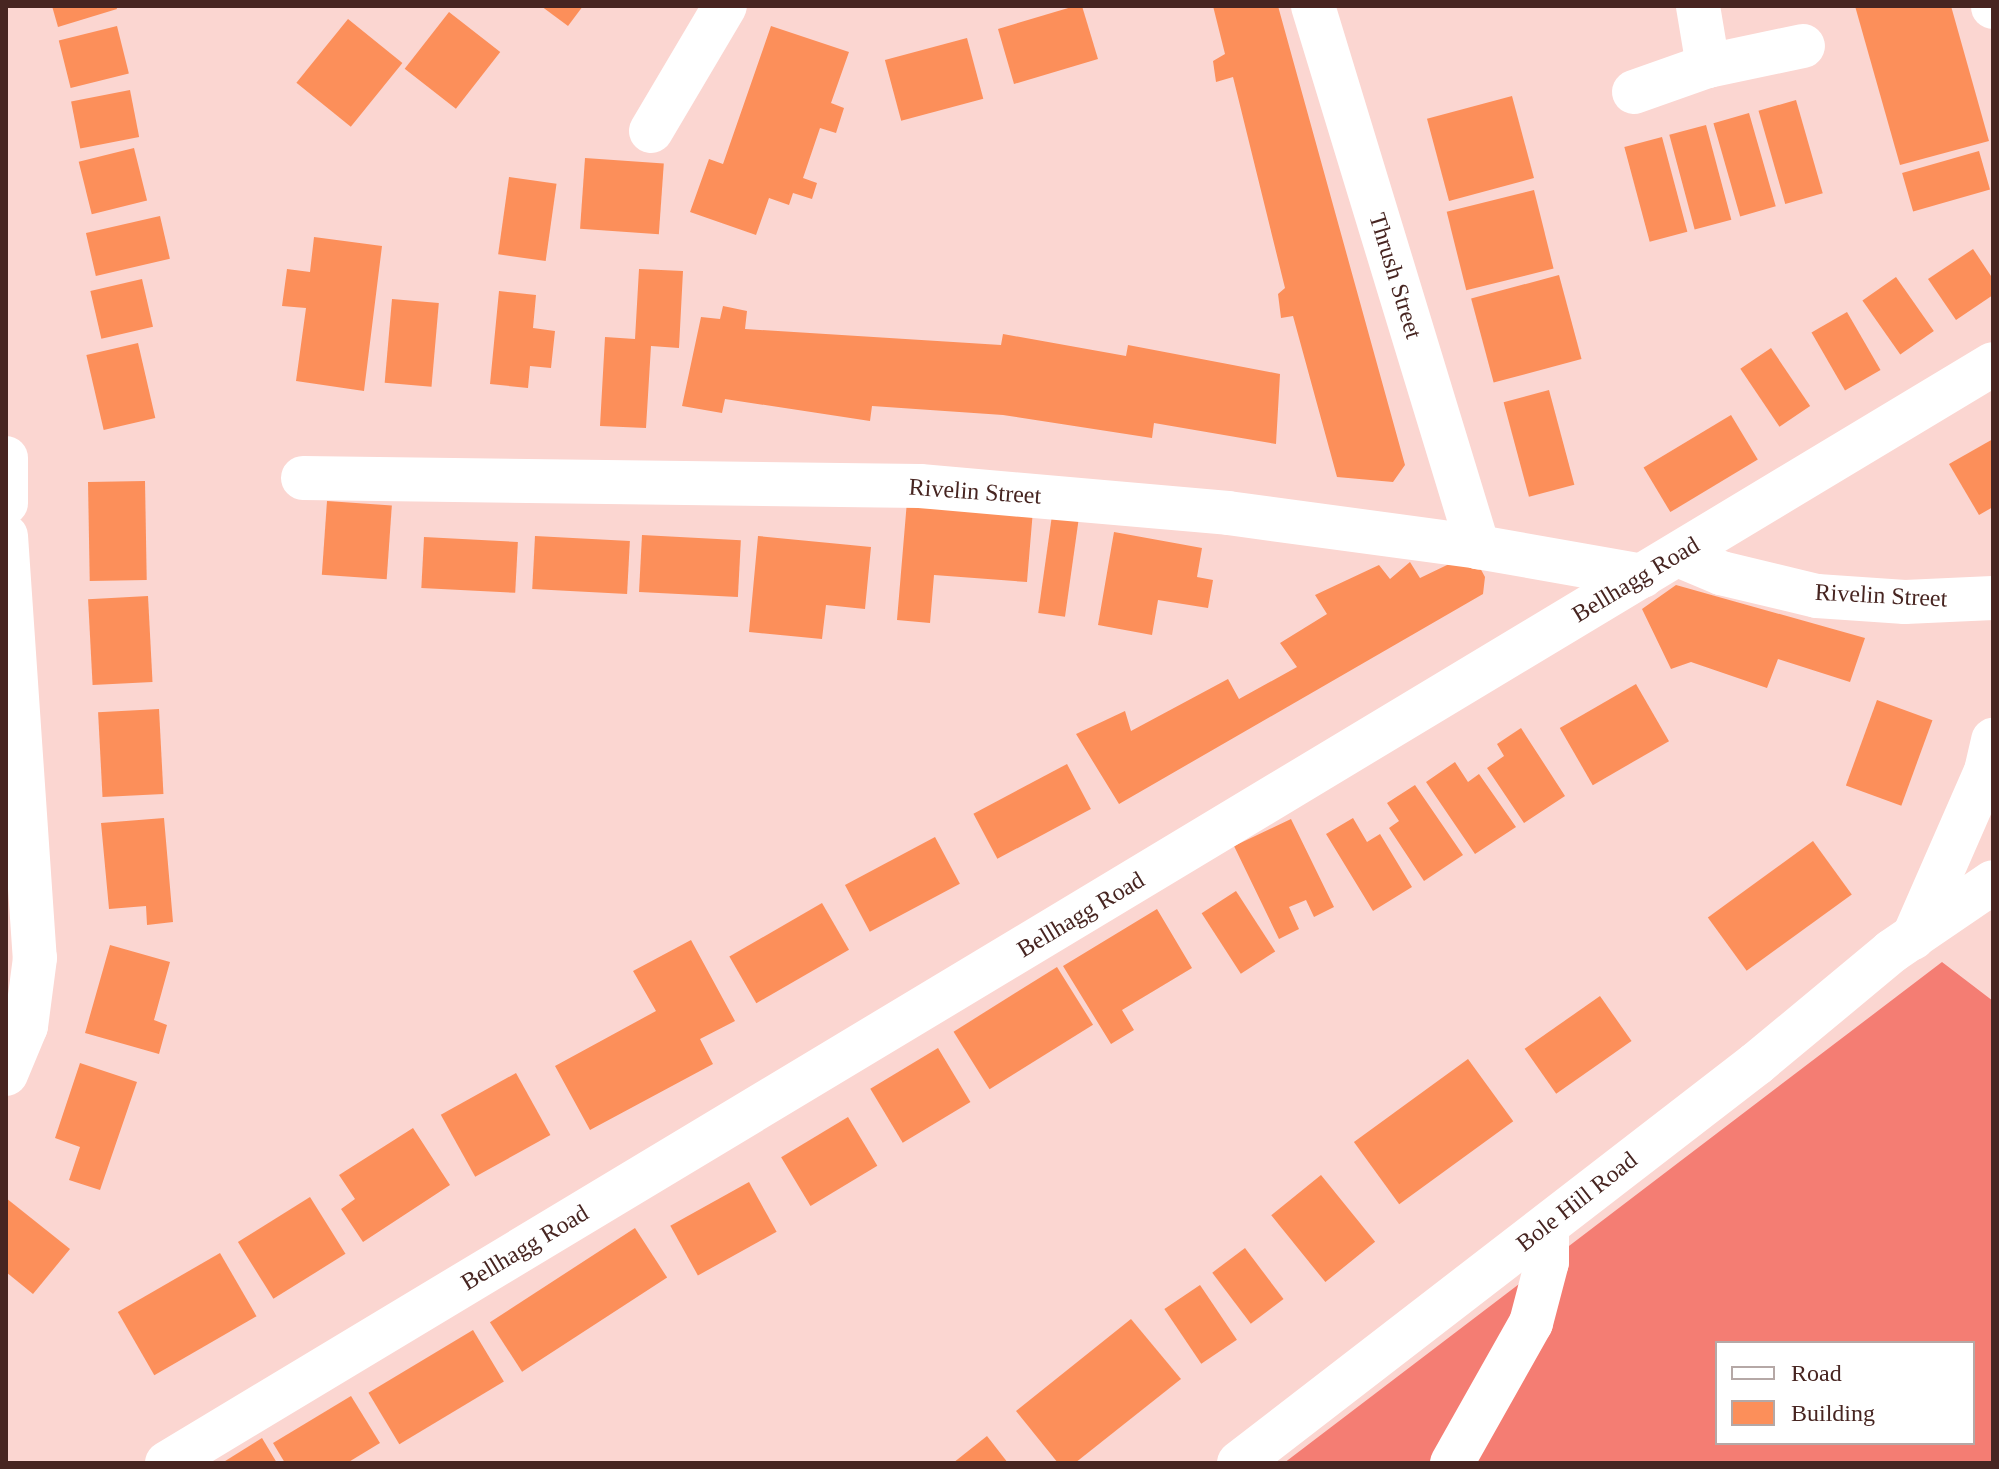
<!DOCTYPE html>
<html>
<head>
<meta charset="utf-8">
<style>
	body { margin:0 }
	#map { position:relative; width:1999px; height:1469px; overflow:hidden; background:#fbd6d1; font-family:"Times New Roman",serif }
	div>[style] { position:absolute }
	.forest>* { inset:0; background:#f47d73 }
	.building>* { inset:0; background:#fc8f5a; transform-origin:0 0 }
	.minor>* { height:44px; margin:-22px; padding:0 22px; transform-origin:22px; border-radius:22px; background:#fff }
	span { translate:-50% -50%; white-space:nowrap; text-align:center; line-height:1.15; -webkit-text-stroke:7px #fff; paint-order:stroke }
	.street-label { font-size:24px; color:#472521 }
	.frame { position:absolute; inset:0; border:8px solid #472521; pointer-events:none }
	.legend { position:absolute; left:1715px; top:1341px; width:260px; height:104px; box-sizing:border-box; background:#fff; border:2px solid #b5a8a6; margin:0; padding:10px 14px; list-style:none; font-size:24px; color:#472521 }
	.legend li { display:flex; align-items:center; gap:16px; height:40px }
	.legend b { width:40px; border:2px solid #b5a8a6 }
</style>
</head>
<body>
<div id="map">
	<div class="forest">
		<div style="clip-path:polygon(evenodd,1942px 962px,1993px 1001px,1993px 1463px,1284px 1463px,1942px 962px,1717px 1343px,1973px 1343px,1973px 1443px,1717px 1443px,1717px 1343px)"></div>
	</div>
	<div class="building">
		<div style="clip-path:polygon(52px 6px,116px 6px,117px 9px,58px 27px)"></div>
		<div style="clip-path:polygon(541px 6px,583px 6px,568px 26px)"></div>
		<div style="clip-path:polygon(1075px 6px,1082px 6px,1098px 59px,1014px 84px,998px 29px)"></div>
		<div style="clip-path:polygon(1213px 6px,1278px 6px,1405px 465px,1393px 482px,1337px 477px,1293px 316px,1281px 318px,1278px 294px,1285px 288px,1233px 77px,1216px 82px,1213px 61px,1225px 54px)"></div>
		<div style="clip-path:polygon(1855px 6px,1951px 6px,1989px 141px,1900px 165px)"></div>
		<div style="left:449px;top:12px;width:65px;height:72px;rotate:38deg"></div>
		<div style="left:348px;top:19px;width:70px;height:82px;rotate:39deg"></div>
		<div style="left:117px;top:26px;width:49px;height:60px;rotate:76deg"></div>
		<div style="clip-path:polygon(771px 26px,849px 52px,831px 103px,844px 108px,836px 133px,820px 128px,803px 178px,817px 183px,812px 199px,793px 193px,789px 205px,769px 198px,756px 235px,690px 212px,709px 159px,723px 164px)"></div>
		<div style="left:967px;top:38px;width:63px;height:85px;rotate:75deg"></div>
		<div style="left:130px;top:90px;width:48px;height:60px;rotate:79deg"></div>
		<div style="left:1512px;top:96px;width:85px;height:88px;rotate:75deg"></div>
		<div style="left:1796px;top:100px;width:97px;height:39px;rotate:74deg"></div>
		<div style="left:1749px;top:113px;width:97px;height:37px;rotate:74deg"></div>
		<div style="left:1706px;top:125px;width:98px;height:38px;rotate:75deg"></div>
		<div style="left:1662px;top:137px;width:98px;height:39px;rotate:75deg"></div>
		<div style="left:134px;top:148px;width:54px;height:57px;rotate:76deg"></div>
		<div style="left:1979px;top:151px;width:40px;height:80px;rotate:74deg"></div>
		<div style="left:585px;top:158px;width:79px;height:71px;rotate:4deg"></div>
		<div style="left:509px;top:177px;width:48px;height:78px;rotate:8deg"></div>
		<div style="left:1534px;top:190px;width:81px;height:90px;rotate:76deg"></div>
		<div style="left:160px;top:216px;width:44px;height:76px;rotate:77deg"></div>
		<div style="clip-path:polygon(314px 237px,382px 246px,364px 391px,296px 381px,306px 308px,282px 306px,287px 269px,310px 272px)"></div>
		<div style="clip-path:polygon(1973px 249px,1993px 279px,1993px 295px,1956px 320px,1928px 279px)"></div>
		<div style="clip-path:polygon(639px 269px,683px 271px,679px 348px,651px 346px,646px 428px,600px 426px,605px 337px,635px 339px)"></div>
		<div style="left:1559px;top:275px;width:87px;height:91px;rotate:75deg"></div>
		<div style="left:1896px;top:277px;width:66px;height:41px;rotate:55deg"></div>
		<div style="left:142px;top:279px;width:49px;height:53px;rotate:77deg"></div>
		<div style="clip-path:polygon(499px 291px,536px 295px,533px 328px,555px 331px,551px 368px,530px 366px,528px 388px,490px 384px)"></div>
		<div style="left:392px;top:299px;width:47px;height:84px;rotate:5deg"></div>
		<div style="clip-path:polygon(723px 306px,747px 311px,745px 329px,1001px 345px,1003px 334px,1126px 356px,1128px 345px,1280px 374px,1276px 444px,1154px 423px,1152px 438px,1003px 415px,872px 406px,870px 421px,725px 399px,722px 413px,682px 406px,701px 317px,720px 319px)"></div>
		<div style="left:1847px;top:312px;width:67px;height:41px;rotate:60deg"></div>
		<div style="left:138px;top:343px;width:77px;height:53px;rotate:77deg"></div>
		<div style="left:1771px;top:348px;width:70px;height:37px;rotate:56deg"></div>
		<div style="left:1549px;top:390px;width:98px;height:47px;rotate:75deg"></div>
		<div style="left:1731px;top:415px;width:52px;height:102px;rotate:59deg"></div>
		<div style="clip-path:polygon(1993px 439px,1993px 507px,1979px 515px,1949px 464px)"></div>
		<div style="left:145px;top:481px;width:99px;height:57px;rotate:89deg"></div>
		<div style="left:327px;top:501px;width:65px;height:74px;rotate:4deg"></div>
		<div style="clip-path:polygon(907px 501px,1033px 510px,1027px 582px,934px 575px,930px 623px,897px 620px)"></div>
		<div style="left:1053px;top:508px;width:27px;height:106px;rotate:8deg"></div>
		<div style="clip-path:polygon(1114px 532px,1202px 548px,1197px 577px,1213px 580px,1208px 608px,1158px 600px,1152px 635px,1098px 625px)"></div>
		<div style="left:642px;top:535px;width:99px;height:57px;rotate:3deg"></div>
		<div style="left:535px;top:536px;width:95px;height:53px;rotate:3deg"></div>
		<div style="clip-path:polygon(758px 536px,871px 547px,865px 609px,826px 605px,822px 639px,749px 632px)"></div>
		<div style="left:424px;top:537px;width:94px;height:51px;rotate:3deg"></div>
		<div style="clip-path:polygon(1472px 553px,1485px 577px,1483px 594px,1119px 804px,1076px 734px,1125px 711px,1131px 731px,1228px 679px,1239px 699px,1297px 667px,1280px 643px,1327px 614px,1315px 595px,1379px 565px,1390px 579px,1410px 562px,1420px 578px)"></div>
		<div style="clip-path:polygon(1676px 585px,1865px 638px,1850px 682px,1778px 659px,1767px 688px,1691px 662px,1671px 669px,1642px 609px)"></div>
		<div style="left:148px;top:596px;width:86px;height:60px;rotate:87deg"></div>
		<div style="left:1636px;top:684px;width:66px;height:88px;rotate:60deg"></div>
		<div style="left:1877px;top:700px;width:59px;height:91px;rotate:20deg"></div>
		<div style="left:159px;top:709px;width:85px;height:61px;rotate:87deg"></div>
		<div style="clip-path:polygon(1521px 728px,1565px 796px,1524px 823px,1487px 768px,1504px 756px,1497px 744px)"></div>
		<div style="clip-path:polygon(1455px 762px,1468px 782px,1479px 774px,1516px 827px,1475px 854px,1426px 782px)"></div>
		<div style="left:1067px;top:764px;width:51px;height:106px;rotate:62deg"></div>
		<div style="clip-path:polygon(1415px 785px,1463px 855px,1424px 881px,1389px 828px,1399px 821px,1387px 803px)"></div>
		<div style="clip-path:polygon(164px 818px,173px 922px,147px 925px,146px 906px,109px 909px,101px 823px)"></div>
		<div style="clip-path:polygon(1353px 818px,1367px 842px,1380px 834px,1412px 887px,1373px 911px,1326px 834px)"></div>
		<div style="clip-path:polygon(1291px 819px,1334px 907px,1314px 917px,1306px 900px,1289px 907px,1299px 929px,1279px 939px,1234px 846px)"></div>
		<div style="left:935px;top:837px;width:53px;height:102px;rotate:62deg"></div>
		<div style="left:1813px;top:841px;width:66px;height:130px;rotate:54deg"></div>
		<div style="left:1236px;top:891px;width:72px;height:41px;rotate:57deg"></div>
		<div style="left:822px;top:903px;width:54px;height:107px;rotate:60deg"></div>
		<div style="clip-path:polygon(1157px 909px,1192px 968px,1122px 1010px,1134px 1030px,1111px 1044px,1063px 966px)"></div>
		<div style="clip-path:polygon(691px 940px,735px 1021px,700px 1039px,713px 1064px,590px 1130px,555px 1066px,656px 1011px,633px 971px)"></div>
		<div style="clip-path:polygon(110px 945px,170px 962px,154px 1020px,167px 1025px,159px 1054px,85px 1033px)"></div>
		<div style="left:1057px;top:967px;width:68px;height:122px;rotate:58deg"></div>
		<div style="left:1600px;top:996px;width:55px;height:92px;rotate:55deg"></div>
		<div style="left:938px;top:1048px;width:63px;height:79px;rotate:59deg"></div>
		<div style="left:1468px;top:1059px;width:77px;height:141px;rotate:54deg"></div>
		<div style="clip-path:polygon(80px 1063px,137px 1082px,100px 1190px,69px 1180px,80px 1147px,55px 1138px)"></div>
		<div style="left:516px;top:1073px;width:71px;height:86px;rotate:61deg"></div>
		<div style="left:848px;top:1117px;width:57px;height:78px;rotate:59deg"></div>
		<div style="clip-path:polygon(413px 1128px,450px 1185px,363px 1242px,341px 1209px,355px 1199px,339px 1175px)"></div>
		<div style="left:1321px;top:1175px;width:86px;height:64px;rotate:51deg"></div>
		<div style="left:749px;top:1182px;width:57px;height:90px;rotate:61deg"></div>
		<div style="left:310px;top:1197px;width:67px;height:85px;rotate:58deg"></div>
		<div style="clip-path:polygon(6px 1198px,70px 1249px,33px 1294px,6px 1272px)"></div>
		<div style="left:635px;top:1228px;width:59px;height:173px;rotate:57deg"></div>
		<div style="left:1245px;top:1248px;width:64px;height:41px;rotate:53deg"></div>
		<div style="left:220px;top:1253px;width:73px;height:118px;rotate:60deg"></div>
		<div style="left:1200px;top:1285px;width:66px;height:43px;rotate:56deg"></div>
		<div style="clip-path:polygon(1131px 1319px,1181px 1379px,1075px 1463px,1058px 1463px,1016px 1411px)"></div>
		<div style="left:473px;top:1330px;width:60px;height:122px;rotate:59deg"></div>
		<div style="clip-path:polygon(351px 1396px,380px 1443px,347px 1463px,285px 1463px,273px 1443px)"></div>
		<div style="clip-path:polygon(987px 1436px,1008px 1463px,953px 1463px)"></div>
		<div style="clip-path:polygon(262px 1438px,277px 1463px,222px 1463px)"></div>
	</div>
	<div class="minor">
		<div style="left:1313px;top:6px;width:566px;rotate:73.04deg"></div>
		<div style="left:1993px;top:6px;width:1px;rotate:90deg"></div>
		<div style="left:1708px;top:66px;width:97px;rotate:-11.9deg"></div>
		<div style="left:1634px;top:92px;width:78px;rotate:-19.4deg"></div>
		<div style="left:1708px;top:66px;width:61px;rotate:-99.5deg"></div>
		<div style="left:651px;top:131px;width:145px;rotate:-59.4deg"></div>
		<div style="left:6px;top:458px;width:45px;rotate:90deg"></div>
		<div style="left:303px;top:478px;width:617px;rotate:0.74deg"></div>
		<div style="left:920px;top:486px;width:309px;rotate:5deg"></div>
		<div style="left:1228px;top:513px;width:252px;rotate:7.7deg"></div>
		<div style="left:1478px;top:547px;width:167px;rotate:10deg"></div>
		<div style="left:6px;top:536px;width:423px;rotate:86.1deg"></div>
		<div style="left:35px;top:958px;width:69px;rotate:97.5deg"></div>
		<div style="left:26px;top:1026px;width:52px;rotate:112.6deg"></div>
		<div style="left:1678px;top:555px;width:47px;rotate:22.7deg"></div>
		<div style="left:1721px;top:573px;width:99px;rotate:13.5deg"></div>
		<div style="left:1817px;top:596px;width:88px;rotate:3.9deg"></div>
		<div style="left:1905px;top:602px;width:88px;rotate:-2.6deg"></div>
		<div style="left:1913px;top:938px;width:182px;rotate:-66.4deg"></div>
		<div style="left:1986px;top:771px;width:32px;rotate:-77deg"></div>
		<div style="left:167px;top:1463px;width:2131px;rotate:-31.04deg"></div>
		<div style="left:1239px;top:1463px;width:653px;rotate:-37.66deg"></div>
		<div style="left:1756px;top:1064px;width:177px;rotate:-39.7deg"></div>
		<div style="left:1892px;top:951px;width:122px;rotate:-34.3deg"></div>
		<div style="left:1452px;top:1463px;width:161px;rotate:-60.6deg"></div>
		<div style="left:1531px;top:1323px;width:63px;rotate:-75.3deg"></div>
		<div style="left:1547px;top:1262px;width:36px;rotate:-90deg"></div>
	</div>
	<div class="street-label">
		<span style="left:1395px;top:276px;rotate:73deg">Thrush Street</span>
		<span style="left:975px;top:492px;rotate:4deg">Rivelin Street</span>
		<span style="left:1636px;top:580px;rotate:-31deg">Bellhagg Road</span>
		<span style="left:1881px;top:596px;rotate:3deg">Rivelin Street</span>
		<span style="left:1081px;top:915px;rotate:-31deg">Bellhagg Road</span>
		<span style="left:1577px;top:1202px;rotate:-38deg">Bole Hill Road</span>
		<span style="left:525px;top:1248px;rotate:-31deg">Bellhagg Road</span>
	</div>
	<div class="frame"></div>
	<ul class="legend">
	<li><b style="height:10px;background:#fff"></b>Road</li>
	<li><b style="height:22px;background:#fc8f5a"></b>Building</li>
	</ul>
</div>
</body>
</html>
